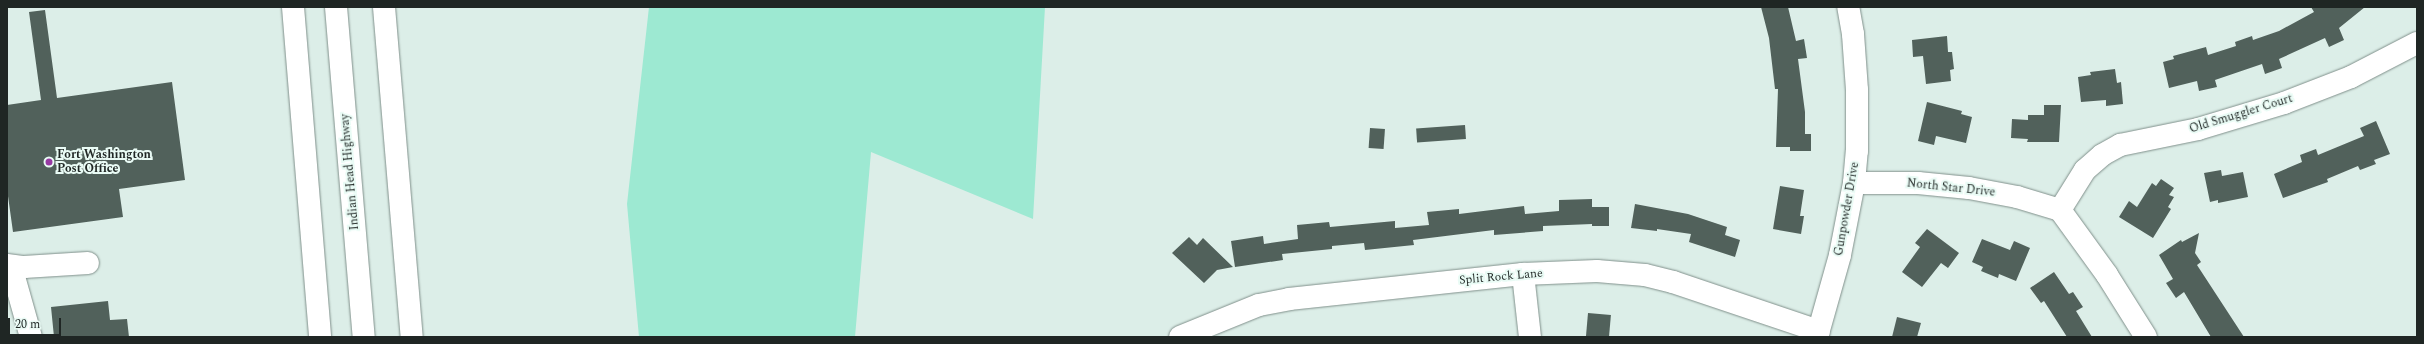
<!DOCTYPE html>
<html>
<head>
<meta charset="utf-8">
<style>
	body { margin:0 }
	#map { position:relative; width:2424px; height:344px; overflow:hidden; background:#dceee8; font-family:Spectral,serif }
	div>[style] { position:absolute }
	.green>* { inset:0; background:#9de9d2 }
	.building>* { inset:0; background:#51615b; transform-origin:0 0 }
	.roads { filter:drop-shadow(0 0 1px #80908b) drop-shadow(0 0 1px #80908b) }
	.minor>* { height:22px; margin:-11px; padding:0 11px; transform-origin:11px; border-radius:11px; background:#fff }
	.highway>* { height:22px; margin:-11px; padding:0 11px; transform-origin:11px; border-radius:11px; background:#fff }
	.dots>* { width:11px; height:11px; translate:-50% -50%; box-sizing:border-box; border:2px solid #e9fbf5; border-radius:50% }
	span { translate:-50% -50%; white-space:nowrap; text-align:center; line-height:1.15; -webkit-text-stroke:4px #e9fbf5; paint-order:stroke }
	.street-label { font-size:12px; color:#1f2624 }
	.poi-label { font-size:12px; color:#1f2624; font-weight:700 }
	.left { translate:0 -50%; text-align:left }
	.frame { position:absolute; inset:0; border:8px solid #1f2624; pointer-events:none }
	.scale { position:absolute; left:8px; top:318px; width:53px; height:18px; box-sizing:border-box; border:2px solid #1f2624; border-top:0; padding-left:5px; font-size:12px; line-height:14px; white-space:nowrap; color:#1f2624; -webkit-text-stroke:3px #e9fbf5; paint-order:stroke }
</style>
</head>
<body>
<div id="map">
	<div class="green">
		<div style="clip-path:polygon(649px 7px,1045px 7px,1033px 219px,871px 152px,855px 337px,639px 337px,627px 204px)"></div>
	</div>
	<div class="building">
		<div style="clip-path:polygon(1761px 7px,1788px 7px,1796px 41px,1804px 39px,1807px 58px,1798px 59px,1805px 112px,1805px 134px,1811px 134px,1811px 151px,1790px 151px,1790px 147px,1776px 147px,1778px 89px,1775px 89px,1769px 38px)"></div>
		<div style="clip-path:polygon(2311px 7px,2365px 7px,2339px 28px,2344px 40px,2329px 47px,2325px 38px,2279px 59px,2282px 68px,2265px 74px,2262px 64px,2215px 80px,2217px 87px,2199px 91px,2197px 81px,2169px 88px,2163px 62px,2174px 59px,2173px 56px,2206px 47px,2208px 55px,2236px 46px,2235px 42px,2252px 36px,2253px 40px,2279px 31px,2314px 12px)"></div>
		<div style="clip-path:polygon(45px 10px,57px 98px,172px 82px,185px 180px,119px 189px,123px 217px,13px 232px,7px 189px,7px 105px,41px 100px,29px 12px)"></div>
		<div style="clip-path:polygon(1947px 36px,1948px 52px,1952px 52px,1954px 69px,1950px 70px,1951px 81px,1926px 84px,1923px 56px,1913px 57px,1912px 40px)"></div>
		<div style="clip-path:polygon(2115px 69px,2117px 83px,2121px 82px,2123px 104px,2106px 106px,2106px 100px,2081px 102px,2078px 77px,2091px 75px,2090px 72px)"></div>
		<div style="clip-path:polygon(1927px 102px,1962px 111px,1961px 114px,1972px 117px,1966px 143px,1936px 136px,1934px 145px,1918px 141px)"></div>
		<div style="clip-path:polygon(2044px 105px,2061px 105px,2059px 142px,2027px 142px,2028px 139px,2011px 138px,2012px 119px,2028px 120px,2028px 115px,2044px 115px)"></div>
		<div style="clip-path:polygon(2376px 121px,2390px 154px,2374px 160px,2376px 164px,2360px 170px,2358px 166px,2327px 179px,2328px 182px,2283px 198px,2274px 174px,2302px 162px,2300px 155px,2316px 149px,2318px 155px,2364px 136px,2360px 128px)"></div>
		<div style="left:1465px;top:125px;width:14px;height:49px;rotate:86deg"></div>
		<div style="left:1370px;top:128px;width:15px;height:20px;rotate:4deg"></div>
		<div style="clip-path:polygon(2221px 170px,2222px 176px,2243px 172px,2248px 197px,2218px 203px,2218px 200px,2210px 202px,2204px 173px)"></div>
		<div style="clip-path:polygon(2161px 179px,2174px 188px,2169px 195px,2174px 197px,2168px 207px,2171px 209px,2153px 238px,2119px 217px,2129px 201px,2137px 207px,2152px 183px,2156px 186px)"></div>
		<div style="clip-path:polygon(1780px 186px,1804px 190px,1800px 216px,1804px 216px,1801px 234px,1773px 229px)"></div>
		<div style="clip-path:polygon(1592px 199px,1592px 207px,1609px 207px,1609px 226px,1592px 226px,1592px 224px,1543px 226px,1543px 231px,1494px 235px,1494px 230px,1413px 240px,1414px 245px,1365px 250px,1364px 243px,1332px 246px,1332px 249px,1282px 254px,1283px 260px,1235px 267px,1231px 241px,1263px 236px,1264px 244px,1298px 239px,1297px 225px,1329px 222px,1330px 227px,1395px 221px,1395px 228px,1429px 225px,1427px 212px,1459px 209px,1459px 214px,1524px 206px,1525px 214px,1559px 211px,1559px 200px)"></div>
		<div style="clip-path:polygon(1635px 204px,1688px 214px,1727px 227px,1725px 235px,1740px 240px,1735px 257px,1689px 242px,1691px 234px,1657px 229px,1657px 231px,1631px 228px)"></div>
		<div style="clip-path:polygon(1927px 229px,1959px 253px,1948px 268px,1941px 263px,1922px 287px,1902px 272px,1920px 247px,1915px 243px)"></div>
		<div style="clip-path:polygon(2199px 233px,2195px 253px,2201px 262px,2197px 265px,2244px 337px,2211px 337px,2184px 292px,2176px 298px,2166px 283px,2173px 279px,2159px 255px,2181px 240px,2182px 242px)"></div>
		<div style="clip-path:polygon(1189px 237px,1197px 245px,1203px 238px,1233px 267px,1217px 270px,1204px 283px,1172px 253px)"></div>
		<div style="clip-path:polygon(1982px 239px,2010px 250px,2014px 241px,2030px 248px,2016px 281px,1999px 274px,1998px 278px,1981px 271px,1983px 267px,1972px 262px)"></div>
		<div style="clip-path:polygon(2054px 272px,2069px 294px,2073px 292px,2083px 307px,2076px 311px,2092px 337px,2067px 337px,2044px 301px,2041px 303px,2030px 288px)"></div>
		<div style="clip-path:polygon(108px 301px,110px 320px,127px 319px,129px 337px,54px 337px,51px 307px)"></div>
		<div style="left:1588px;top:313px;width:23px;height:24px;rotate:5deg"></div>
		<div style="clip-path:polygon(1897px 317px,1921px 323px,1917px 337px,1892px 337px)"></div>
	</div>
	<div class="roads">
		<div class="minor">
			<div style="left:384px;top:7px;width:331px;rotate:85.2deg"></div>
			<div style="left:1854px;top:183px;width:64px"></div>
			<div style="left:1918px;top:183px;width:51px;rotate:5.6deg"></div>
			<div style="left:1969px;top:188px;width:49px;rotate:10.6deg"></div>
			<div style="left:2017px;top:197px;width:45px;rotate:16.8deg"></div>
			<div style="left:2060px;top:210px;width:80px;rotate:54.1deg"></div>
			<div style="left:2107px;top:275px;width:73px;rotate:57.8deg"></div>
			<div style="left:2060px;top:210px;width:47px;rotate:-58deg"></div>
			<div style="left:2085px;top:170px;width:23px;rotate:-41deg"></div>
			<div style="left:2102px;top:155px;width:21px;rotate:-29deg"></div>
			<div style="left:2120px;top:145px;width:80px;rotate:-11.6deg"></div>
			<div style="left:2198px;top:129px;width:90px;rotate:-16.8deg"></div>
			<div style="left:2284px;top:103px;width:72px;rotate:-21.2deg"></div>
			<div style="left:2351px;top:77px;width:74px;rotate:-27.3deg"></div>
			<div style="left:7px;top:265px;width:17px;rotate:7deg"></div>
			<div style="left:24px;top:267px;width:64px;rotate:-3.6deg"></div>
			<div style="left:11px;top:266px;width:74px;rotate:74.3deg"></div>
			<div style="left:1523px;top:274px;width:63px;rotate:83.7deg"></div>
			<div style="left:1180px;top:337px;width:85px;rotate:-22.1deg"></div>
			<div style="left:1259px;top:305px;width:31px;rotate:-11deg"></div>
			<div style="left:1289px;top:299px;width:235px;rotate:-6.1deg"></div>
			<div style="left:1523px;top:274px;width:74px;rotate:-2.3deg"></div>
			<div style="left:1597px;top:271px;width:48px;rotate:4.8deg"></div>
			<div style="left:1645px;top:275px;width:29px;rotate:14deg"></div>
			<div style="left:1673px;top:282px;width:154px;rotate:18.6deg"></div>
			<div style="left:1817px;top:337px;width:85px;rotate:-74.3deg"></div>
			<div style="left:1840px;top:255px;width:73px;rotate:-79deg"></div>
			<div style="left:1854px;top:183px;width:32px;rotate:-85deg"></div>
			<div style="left:1857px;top:151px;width:61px;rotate:-90deg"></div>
			<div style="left:1857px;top:90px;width:56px;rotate:-94.1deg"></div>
			<div style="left:1853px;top:34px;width:27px;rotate:-100deg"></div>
		</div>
		<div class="highway">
			<div style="left:293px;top:7px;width:331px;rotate:85.3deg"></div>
			<div style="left:336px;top:7px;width:331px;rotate:85.2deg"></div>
		</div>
	</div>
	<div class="dots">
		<div style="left:49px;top:162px;background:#973aa3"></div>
	</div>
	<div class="street-label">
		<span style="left:2241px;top:114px;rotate:-17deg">Old Smuggler Court</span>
		<span style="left:350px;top:172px;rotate:-95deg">Indian Head Highway</span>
		<span style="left:1951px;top:188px;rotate:6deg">North Star Drive</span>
		<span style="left:1847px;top:209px;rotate:-80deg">Gunpowder Drive</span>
		<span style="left:1501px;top:277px;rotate:-5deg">Split Rock Lane</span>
	</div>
	<div class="poi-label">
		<span class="left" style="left:57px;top:162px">Fort Washington<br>Post Office</span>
	</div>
	<div class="frame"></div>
	<div class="scale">20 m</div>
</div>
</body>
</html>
